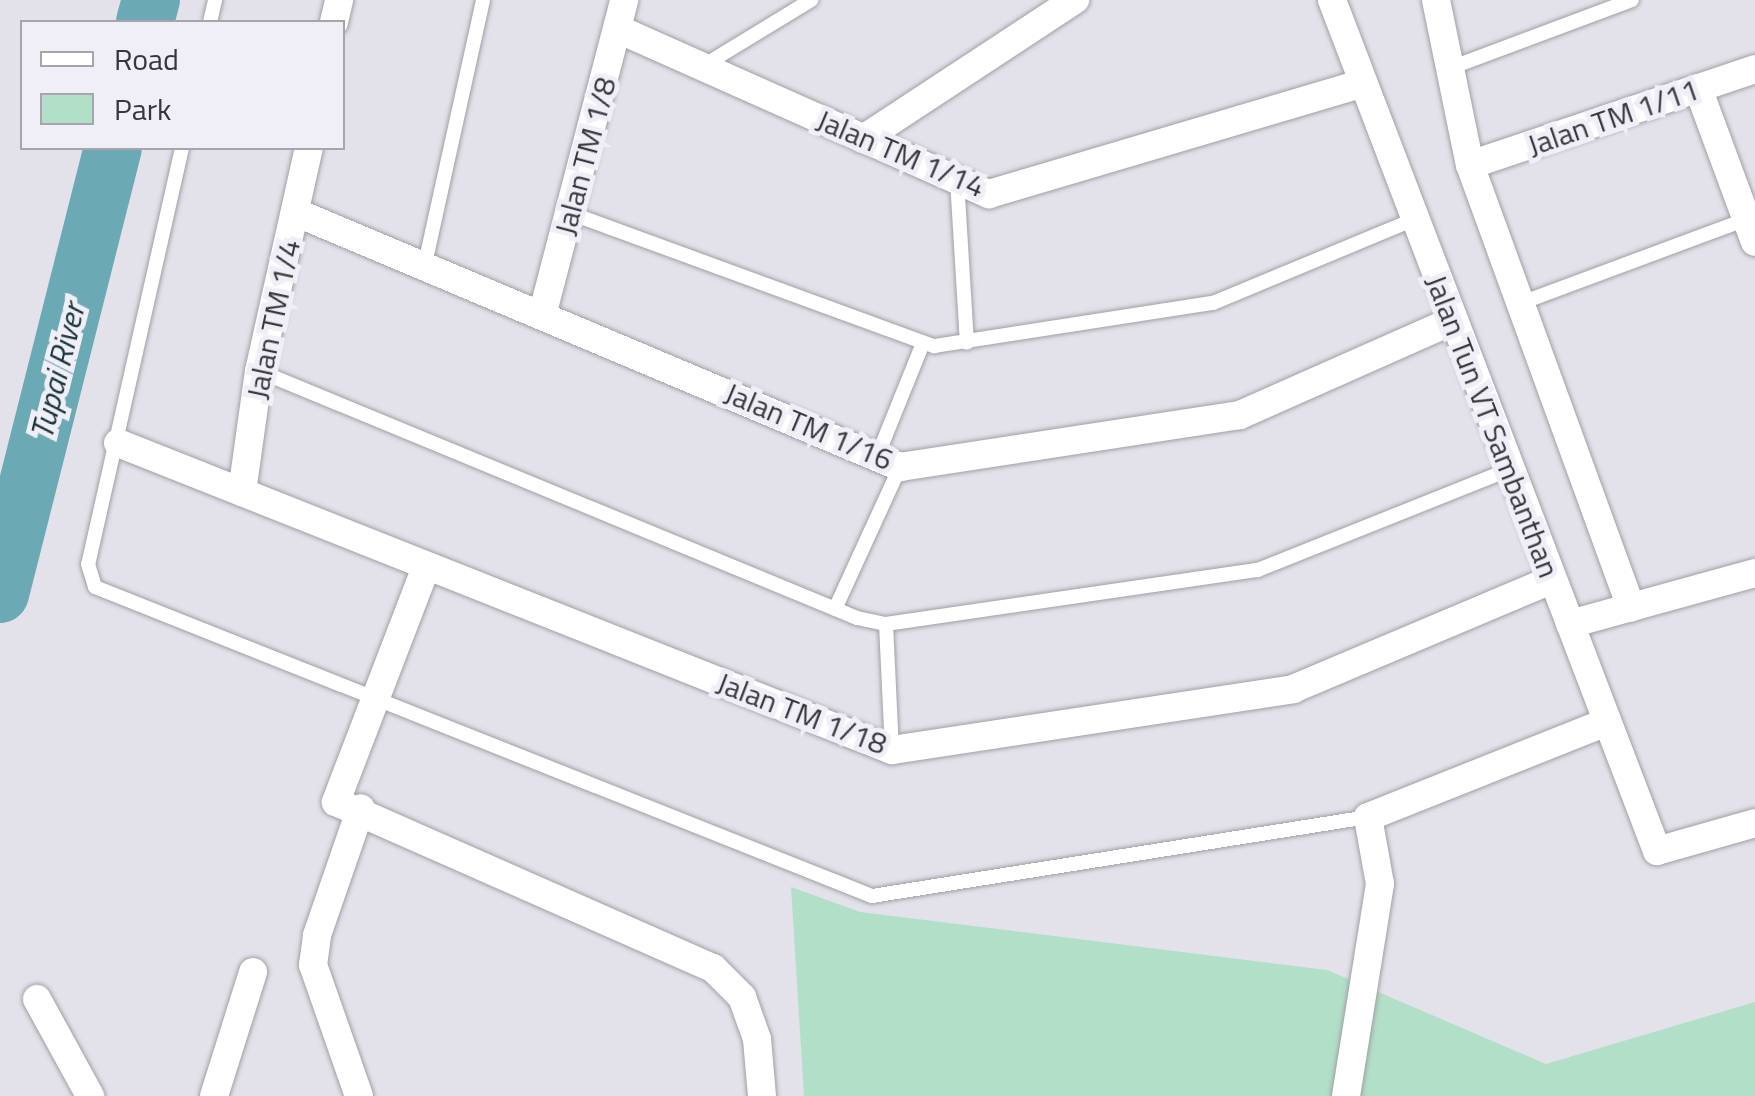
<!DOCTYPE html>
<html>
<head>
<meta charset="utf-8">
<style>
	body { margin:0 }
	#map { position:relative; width:1755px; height:1096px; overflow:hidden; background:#e3e2ea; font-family:"Titillium Web",sans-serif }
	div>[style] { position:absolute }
	.green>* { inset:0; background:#b2dfc7 }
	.river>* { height:58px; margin:-29px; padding:0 29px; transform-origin:29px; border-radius:29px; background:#6ba9b4 }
	.roads { filter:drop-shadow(0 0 2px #a09fa6) drop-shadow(0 0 2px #a09fa6) }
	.service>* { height:14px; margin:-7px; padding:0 7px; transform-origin:7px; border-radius:7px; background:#fff }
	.minor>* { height:28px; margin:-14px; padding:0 14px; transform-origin:14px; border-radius:14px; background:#fff }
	span { translate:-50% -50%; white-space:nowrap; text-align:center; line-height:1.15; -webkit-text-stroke:10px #f0eff7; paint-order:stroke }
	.street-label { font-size:30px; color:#37373a }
	.water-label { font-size:32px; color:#15353a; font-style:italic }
	.legend { position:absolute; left:20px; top:20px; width:325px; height:130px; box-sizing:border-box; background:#f0eff7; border:2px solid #a6a5ab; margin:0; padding:12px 18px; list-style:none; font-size:30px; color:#37373a }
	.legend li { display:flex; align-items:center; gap:20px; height:50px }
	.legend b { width:50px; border:2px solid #a6a5ab }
</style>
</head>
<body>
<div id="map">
	<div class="green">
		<div style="clip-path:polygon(791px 887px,860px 912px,1327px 970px,1546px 1064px,1755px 1002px,1755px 1096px,804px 1096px)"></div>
	</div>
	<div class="river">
		<div style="left:145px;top:22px;width:23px;rotate:-75deg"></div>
		<div style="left:0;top:594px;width:460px;rotate:-75.8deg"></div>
	</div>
	<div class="roads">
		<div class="service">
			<div style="left:210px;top:22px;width:23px;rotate:-77deg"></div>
			<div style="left:703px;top:66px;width:127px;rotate:-31.4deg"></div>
			<div style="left:1450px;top:68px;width:194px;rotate:-20.5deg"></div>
			<div style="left:182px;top:148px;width:426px;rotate:102.7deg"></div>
			<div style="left:88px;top:564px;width:24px;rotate:73deg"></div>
			<div style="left:95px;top:587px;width:836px;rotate:21.69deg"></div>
			<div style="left:872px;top:896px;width:502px;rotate:-9.05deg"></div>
			<div style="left:957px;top:180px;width:163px;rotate:86.5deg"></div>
			<div style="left:570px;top:213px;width:388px;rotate:20.1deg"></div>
			<div style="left:934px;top:346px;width:282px;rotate:-8.8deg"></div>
			<div style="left:1213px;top:303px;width:219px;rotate:-22.6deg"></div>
			<div style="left:425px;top:264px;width:270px;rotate:-77.6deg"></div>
			<div style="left:1521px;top:303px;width:244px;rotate:-20.4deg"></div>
			<div style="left:259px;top:371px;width:647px;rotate:22.44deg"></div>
			<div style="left:857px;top:618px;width:30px;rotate:12deg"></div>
			<div style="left:886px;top:624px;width:376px;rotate:-8.3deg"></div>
			<div style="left:1258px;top:570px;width:271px;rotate:-21.8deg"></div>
			<div style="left:877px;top:457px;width:123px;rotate:-68deg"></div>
			<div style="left:835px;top:609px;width:156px;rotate:-65.4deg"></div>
			<div style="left:886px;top:624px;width:126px;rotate:87.3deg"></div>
		</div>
		<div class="minor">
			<div style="left:1332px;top:0;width:911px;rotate:69.1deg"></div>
			<div style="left:1657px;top:851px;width:102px;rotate:-15.9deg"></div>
			<div style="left:1436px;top:0;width:168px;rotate:78.4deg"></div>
			<div style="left:1470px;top:165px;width:471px;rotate:70deg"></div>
			<div style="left:334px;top:22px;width:23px;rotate:-77deg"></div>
			<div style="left:620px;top:30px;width:404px;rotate:24deg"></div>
			<div style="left:989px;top:194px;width:390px;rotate:-16.5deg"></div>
			<div style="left:1698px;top:88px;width:164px;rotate:69.7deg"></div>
			<div style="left:863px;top:139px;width:254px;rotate:-33.3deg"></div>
			<div style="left:1470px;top:165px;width:301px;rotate:-18.6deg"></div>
			<div style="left:295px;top:212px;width:657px;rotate:22.85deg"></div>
			<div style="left:900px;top:467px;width:344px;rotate:-8.7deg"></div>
			<div style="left:1240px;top:415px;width:234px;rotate:-23.9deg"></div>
			<div style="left:543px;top:312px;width:322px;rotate:-75.4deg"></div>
			<div style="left:118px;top:443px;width:833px;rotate:21.64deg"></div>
			<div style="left:892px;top:750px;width:406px;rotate:-8.6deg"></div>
			<div style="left:1293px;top:689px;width:280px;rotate:-22.9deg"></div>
			<div style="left:242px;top:492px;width:122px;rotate:-82deg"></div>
			<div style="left:259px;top:371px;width:229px;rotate:-77.4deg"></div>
			<div style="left:426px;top:567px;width:252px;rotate:111deg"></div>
			<div style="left:336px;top:802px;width:412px;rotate:23.8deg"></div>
			<div style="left:713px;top:968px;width:41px;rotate:45deg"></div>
			<div style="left:742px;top:997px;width:45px;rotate:70.3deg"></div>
			<div style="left:757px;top:1039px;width:57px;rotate:85deg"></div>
			<div style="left:1570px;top:624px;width:192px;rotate:-15.4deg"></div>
			<div style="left:37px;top:999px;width:111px;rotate:61.3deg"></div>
			<div style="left:214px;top:1096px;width:130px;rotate:-72.5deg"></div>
			<div style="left:359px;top:1096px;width:139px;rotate:-109.3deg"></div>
			<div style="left:313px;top:965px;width:30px;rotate:-82deg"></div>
			<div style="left:317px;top:935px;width:134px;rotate:-70.9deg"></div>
			<div style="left:1346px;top:1096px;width:215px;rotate:-80.9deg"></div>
			<div style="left:1380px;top:884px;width:68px;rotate:-100.2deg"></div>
			<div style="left:1368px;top:817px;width:257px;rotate:-21.7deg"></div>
		</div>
	</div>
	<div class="street-label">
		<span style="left:1613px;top:117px;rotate:-19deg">Jalan TM 1/11</span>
		<span style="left:901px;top:153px;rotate:23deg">Jalan TM 1/14</span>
		<span style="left:585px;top:156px;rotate:-75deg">Jalan TM 1/8</span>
		<span style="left:273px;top:319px;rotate:-78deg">Jalan TM 1/4</span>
		<span style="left:809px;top:426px;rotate:23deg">Jalan TM 1/16</span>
		<span style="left:1493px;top:426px;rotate:69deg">Jalan Tun VT Sambanthan</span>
		<span style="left:802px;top:713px;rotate:21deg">Jalan TM 1/18</span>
	</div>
	<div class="water-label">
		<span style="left:57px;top:371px;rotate:-76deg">Tupai River</span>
	</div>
	<ul class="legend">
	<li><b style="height:12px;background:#fff"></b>Road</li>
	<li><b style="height:28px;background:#b2dfc7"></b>Park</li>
	</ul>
</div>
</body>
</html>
